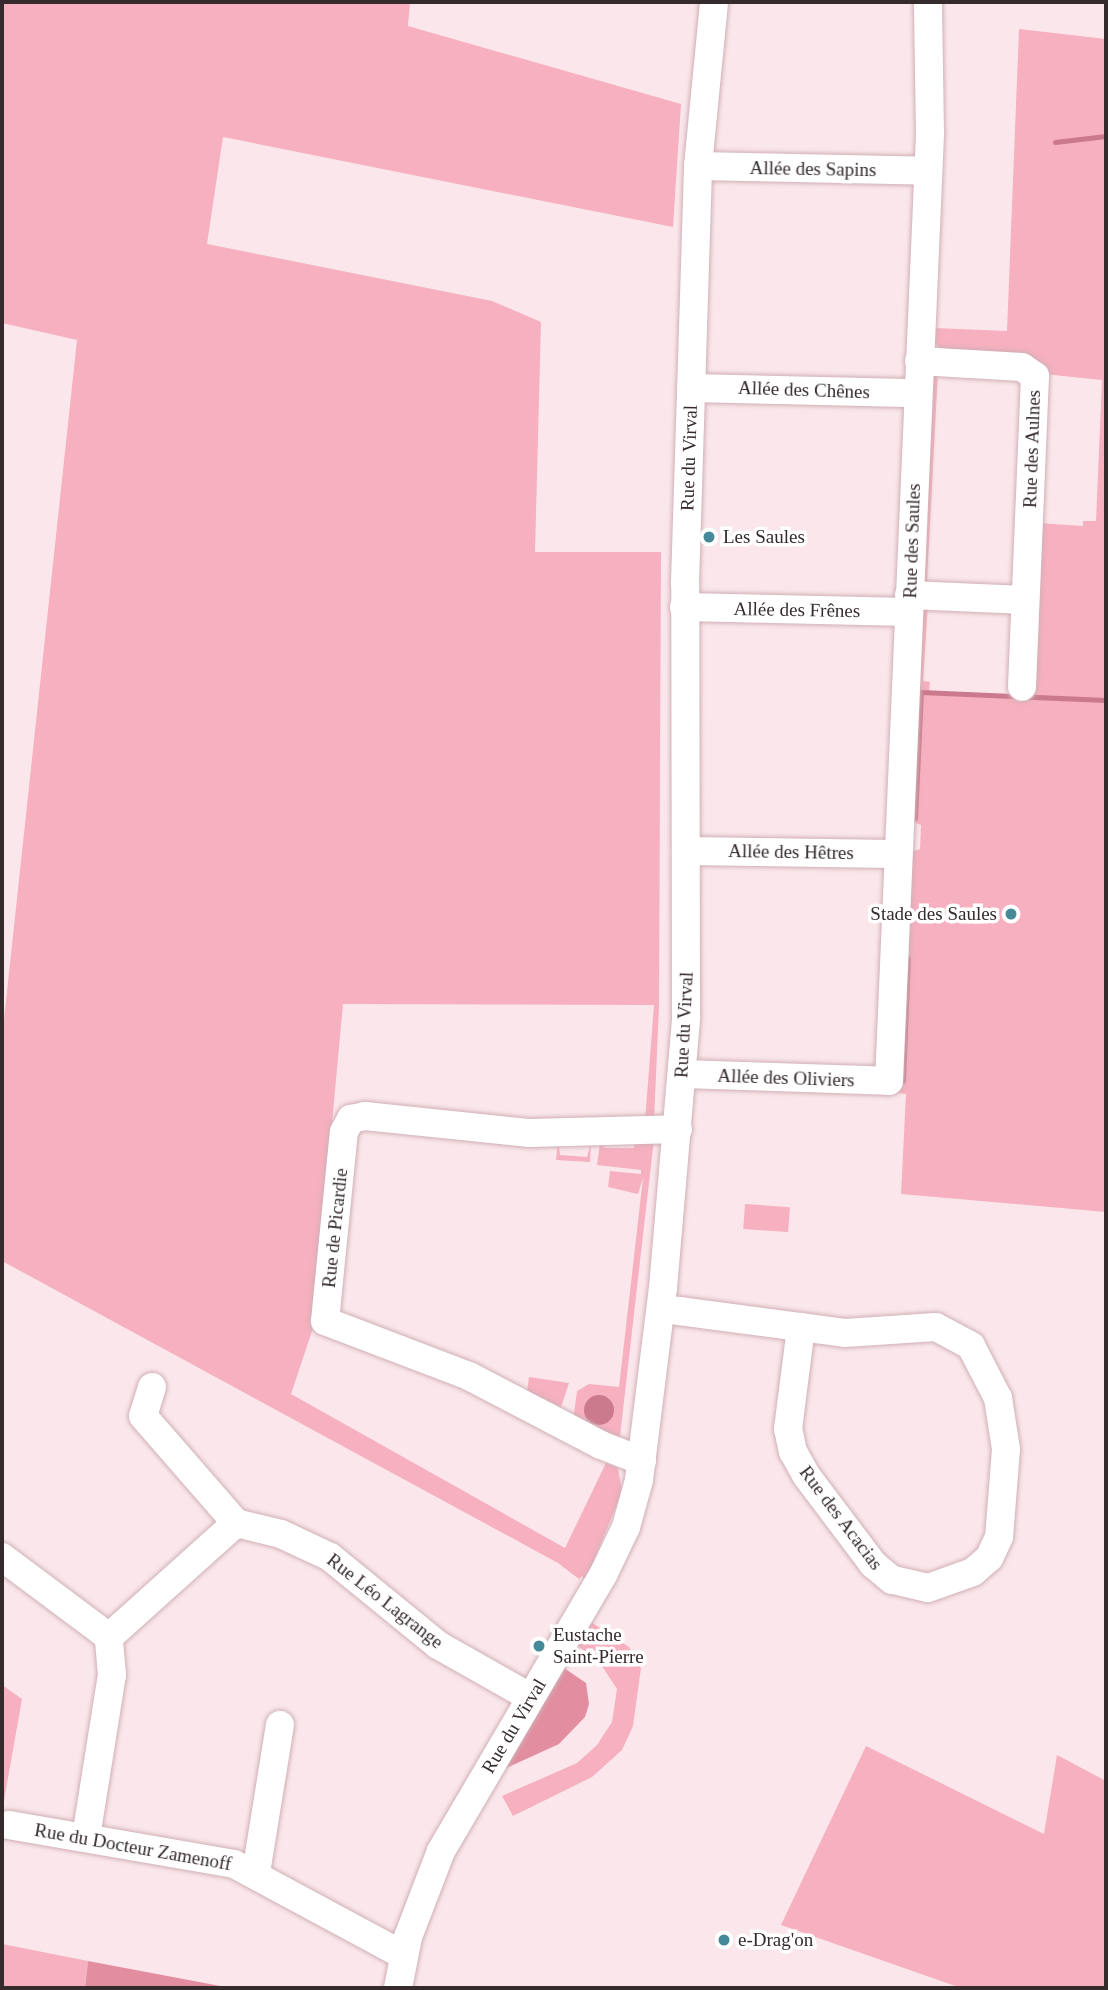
<!DOCTYPE html>
<html>
<head>
<meta charset="utf-8">
<style>
	body { margin:0 }
	#map { position:relative; width:1108px; height:1990px; overflow:hidden; background:#fbe7eb; font-family:"Times New Roman",serif }
	div>[style] { position:absolute }
	.green>* { inset:0; background:#f6b0bf; transform-origin:0 0 }
	.forest>* { inset:0; background:#e28da0 }
	.water>* { inset:0; background:#cb798c }
	.round { border-radius:50% }
	.stream>* { height:5px; margin:-2.5px; padding:0 2.5px; transform-origin:2.5px; border-radius:2.5px; background:#cb798c }
	.roads { filter:drop-shadow(0 0 2px #cfb0b6) drop-shadow(0 0 2px #cfb0b6) }
	.minor>* { height:28px; margin:-14px; padding:0 14px; transform-origin:14px; border-radius:14px; background:#fff }
	.dots>* { width:19px; height:19px; translate:-50% -50%; box-sizing:border-box; border:4px solid #fff; border-radius:50% }
	span { translate:-50% -50%; white-space:nowrap; text-align:center; line-height:1.15; -webkit-text-stroke:7px #fff; paint-order:stroke }
	.street-label { font-size:19px; color:#352a2c }
	.poi-label { font-size:19px; color:#352a2c }
	.left { translate:0 -50%; text-align:left }
	.right { translate:-100% -50%; text-align:right }
	.frame { position:absolute; inset:0; border:4px solid #352a2c; pointer-events:none }
</style>
</head>
<body>
<div id="map">
	<div class="green">
		<div style="clip-path:polygon(2px 2px,410px 2px,408px 26px,681px 104px,673px 227px,223px 137px,207px 244px,492px 301px,541px 322px,535px 552px,661px 552px,659px 1006px,654px 1121px,645px 1121px,654px 1005px,343px 1004px,313px 1328px,291px 1394px,565px 1548px,606px 1463px,618px 1468px,622px 1492px,585px 1582px,582px 1576px,579px 1579px,558px 1563px,2px 1261px,2px 1038px,77px 340px,2px 323px)"></div>
		<div style="clip-path:polygon(1019px 29px,1106px 39px,1106px 1212px,901px 1194px,906px 1094px,897px 1093px,904px 854px,920px 849px,921px 825px,907px 820px,916px 615px,928px 602px,923px 681px,930px 682px,929px 693px,1012px 697px,1038px 523px,1083px 526px,1083px 521px,1096px 521px,1102px 380px,1043px 374px,943px 351px,933px 341px,934px 328px,1007px 331px)"></div>
		<div style="left:938px;top:371px;width:217px;height:10px;rotate:93deg"></div>
		<div style="clip-path:polygon(654px 1139px,619px 1445px,573px 1421px,577px 1391px,589px 1384px,619px 1387px,643px 1178px,638px 1194px,608px 1187px,610px 1171px,641px 1174px,641px 1170px,597px 1165px,600px 1143px,605px 1148px,634px 1148px,635px 1140px)"></div>
		<div style="clip-path:polygon(558px 1141px,560px 1155px,587px 1157px,591px 1143px,590px 1162px,556px 1160px)"></div>
		<div style="left:745px;top:1204px;width:45px;height:25px;rotate:4deg"></div>
		<div style="clip-path:polygon(529px 1377px,569px 1383px,561px 1407px,527px 1391px)"></div>
		<div style="clip-path:polygon(591px 1622px,629px 1647px,641px 1668px,633px 1726px,622px 1750px,592px 1777px,513px 1816px,502px 1796px,577px 1763px,597px 1745px,612px 1722px,617px 1689px,600px 1663px,578px 1646px)"></div>
		<div style="clip-path:polygon(2px 1685px,22px 1699px,2px 1812px)"></div>
		<div style="clip-path:polygon(866px 1746px,1044px 1834px,1057px 1755px,1106px 1781px,1106px 1988px,961px 1988px,781px 1925px)"></div>
		<div style="clip-path:polygon(2px 1944px,88px 1961px,85px 1988px,2px 1988px)"></div>
	</div>
	<div class="forest">
		<div style="clip-path:polygon(564px 1668px,586px 1683px,589px 1704px,585px 1717px,559px 1744px,504px 1769px)"></div>
		<div style="clip-path:polygon(88px 1961px,231px 1988px,85px 1988px)"></div>
	</div>
	<div class="water">
		<div class="round" style="left:584px;top:1395px;width:30px;height:30px"></div>
	</div>
	<div class="stream">
		<div style="left:1055px;top:142px;width:51px;rotate:-6.7deg"></div>
		<div style="left:915px;top:818px;width:126px;rotate:-87.3deg"></div>
		<div style="left:921px;top:692px;width:185px;rotate:2.5deg"></div>
		<div style="left:903px;top:1081px;width:123px;rotate:-87.7deg"></div>
	</div>
	<div class="roads">
		<div class="minor">
			<div style="left:698px;top:166px;width:230px;rotate:1.2deg"></div>
			<div style="left:919px;top:361px;width:103px;rotate:3.3deg"></div>
			<div style="left:1022px;top:367px;width:16px;rotate:35deg"></div>
			<div style="left:1035px;top:376px;width:311px;rotate:92.4deg"></div>
			<div style="left:691px;top:388px;width:227px;rotate:1.3deg"></div>
			<div style="left:909px;top:595px;width:116px;rotate:2.5deg"></div>
			<div style="left:684px;top:607px;width:225px;rotate:1.3deg"></div>
			<div style="left:686px;top:851px;width:211px;rotate:0.8deg"></div>
			<div style="left:682px;top:1074px;width:207px;rotate:1.9deg"></div>
			<div style="left:889px;top:1081px;width:948px;rotate:-87.52deg"></div>
			<div style="left:930px;top:134px;width:132px;rotate:-90.9deg"></div>
			<div style="left:661px;top:1309px;width:18px;rotate:6deg"></div>
			<div style="left:679px;top:1311px;width:167px;rotate:7.5deg"></div>
			<div style="left:845px;top:1333px;width:91px;rotate:-3.8deg"></div>
			<div style="left:936px;top:1327px;width:40px;rotate:28deg"></div>
			<div style="left:971px;top:1346px;width:59px;rotate:62.6deg"></div>
			<div style="left:998px;top:1398px;width:52px;rotate:81.1deg"></div>
			<div style="left:1006px;top:1449px;width:88px;rotate:94.5deg"></div>
			<div style="left:999px;top:1537px;width:23px;rotate:115deg"></div>
			<div style="left:989px;top:1558px;width:21px;rotate:139deg"></div>
			<div style="left:973px;top:1572px;width:48px;rotate:160.4deg"></div>
			<div style="left:928px;top:1588px;width:37px;rotate:-167deg"></div>
			<div style="left:892px;top:1580px;width:25px;rotate:-140deg"></div>
			<div style="left:873px;top:1564px;width:111px;rotate:-127deg"></div>
			<div style="left:806px;top:1475px;width:26px;rotate:-119deg"></div>
			<div style="left:793px;top:1452px;width:24px;rotate:-102deg"></div>
			<div style="left:788px;top:1429px;width:103px;rotate:-82.7deg"></div>
			<div style="left:152px;top:1387px;width:30px;rotate:107deg"></div>
			<div style="left:143px;top:1416px;width:142px;rotate:49deg"></div>
			<div style="left:236px;top:1523px;width:46px;rotate:13.7deg"></div>
			<div style="left:281px;top:1534px;width:54px;rotate:25.1deg"></div>
			<div style="left:330px;top:1557px;width:139px;rotate:39.2deg"></div>
			<div style="left:438px;top:1645px;width:106px;rotate:29.5deg"></div>
			<div style="left:642px;top:1461px;width:44px;rotate:-158.7deg"></div>
			<div style="left:601px;top:1445px;width:149px;rotate:-152.4deg"></div>
			<div style="left:469px;top:1376px;width:154px;rotate:-159.1deg"></div>
			<div style="left:325px;top:1321px;width:190px;rotate:-84.3deg"></div>
			<div style="left:344px;top:1132px;width:15px;rotate:-62deg"></div>
			<div style="left:351px;top:1119px;width:14px;rotate:-12deg"></div>
			<div style="left:365px;top:1116px;width:166px;rotate:5.9deg"></div>
			<div style="left:530px;top:1133px;width:148px;rotate:-1.5deg"></div>
			<div style="left:2px;top:1557px;width:134px;rotate:36.8deg"></div>
			<div style="left:9px;top:1825px;width:228px;rotate:9.8deg"></div>
			<div style="left:234px;top:1864px;width:192px;rotate:28.3deg"></div>
			<div style="left:86px;top:1837px;width:164px;rotate:-80.9deg"></div>
			<div style="left:112px;top:1675px;width:38px;rotate:-95deg"></div>
			<div style="left:109px;top:1637px;width:171px;rotate:-41.9deg"></div>
			<div style="left:256px;top:1873px;width:150px;rotate:-80.8deg"></div>
			<div style="left:398px;top:1988px;width:52px;rotate:-78.9deg"></div>
			<div style="left:408px;top:1937px;width:92px;rotate:-69deg"></div>
			<div style="left:441px;top:1851px;width:320px;rotate:-59.6deg"></div>
			<div style="left:603px;top:1575px;width:53px;rotate:-64.4deg"></div>
			<div style="left:626px;top:1527px;width:49px;rotate:-74.5deg"></div>
			<div style="left:639px;top:1480px;width:193px;rotate:-82.9deg"></div>
			<div style="left:663px;top:1288px;width:272px;rotate:-85.1deg"></div>
			<div style="left:686px;top:1017px;width:434px;rotate:-90.1deg"></div>
			<div style="left:685px;top:583px;width:417px;rotate:-88.2deg"></div>
			<div style="left:698px;top:166px;width:165px;rotate:-84.4deg"></div>
		</div>
	</div>
	<div class="dots">
		<div style="left:709px;top:537px;background:#468998"></div>
		<div style="left:1011px;top:914px;background:#468998"></div>
		<div style="left:539px;top:1646px;background:#468998"></div>
		<div style="left:724px;top:1940px;background:#468998"></div>
	</div>
	<div class="street-label">
		<span style="left:813px;top:169px;rotate:1deg">Allée des Sapins</span>
		<span style="left:804px;top:390px;rotate:2deg">Allée des Chênes</span>
		<span style="left:1032px;top:449px;rotate:-88deg">Rue des Aulnes</span>
		<span style="left:689px;top:458px;rotate:-88deg">Rue du Virval</span>
		<span style="left:912px;top:541px;rotate:-88deg">Rue des Saules</span>
		<span style="left:797px;top:610px;rotate:1deg">Allée des Frênes</span>
		<span style="left:791px;top:852px;rotate:1deg">Allée des Hêtres</span>
		<span style="left:684px;top:1025px;rotate:-87deg">Rue du Virval</span>
		<span style="left:786px;top:1078px;rotate:2deg">Allée des Oliviers</span>
		<span style="left:335px;top:1228px;rotate:-84deg">Rue de Picardie</span>
		<span style="left:841px;top:1518px;rotate:53deg">Rue des Acacias</span>
		<span style="left:385px;top:1601px;rotate:38deg">Rue Léo Lagrange</span>
		<span style="left:514px;top:1726px;rotate:-59deg">Rue du Virval</span>
		<span style="left:133px;top:1847px;rotate:10deg">Rue du Docteur Zamenoff</span>
	</div>
	<div class="poi-label">
		<span class="left" style="left:723px;top:537px">Les Saules</span>
		<span class="right" style="left:997px;top:914px">Stade des Saules</span>
		<span class="left" style="left:553px;top:1646px">Eustache<br>Saint-Pierre</span>
		<span class="left" style="left:738px;top:1940px">e-Drag'on</span>
	</div>
	<div class="frame"></div>
</div>
</body>
</html>
